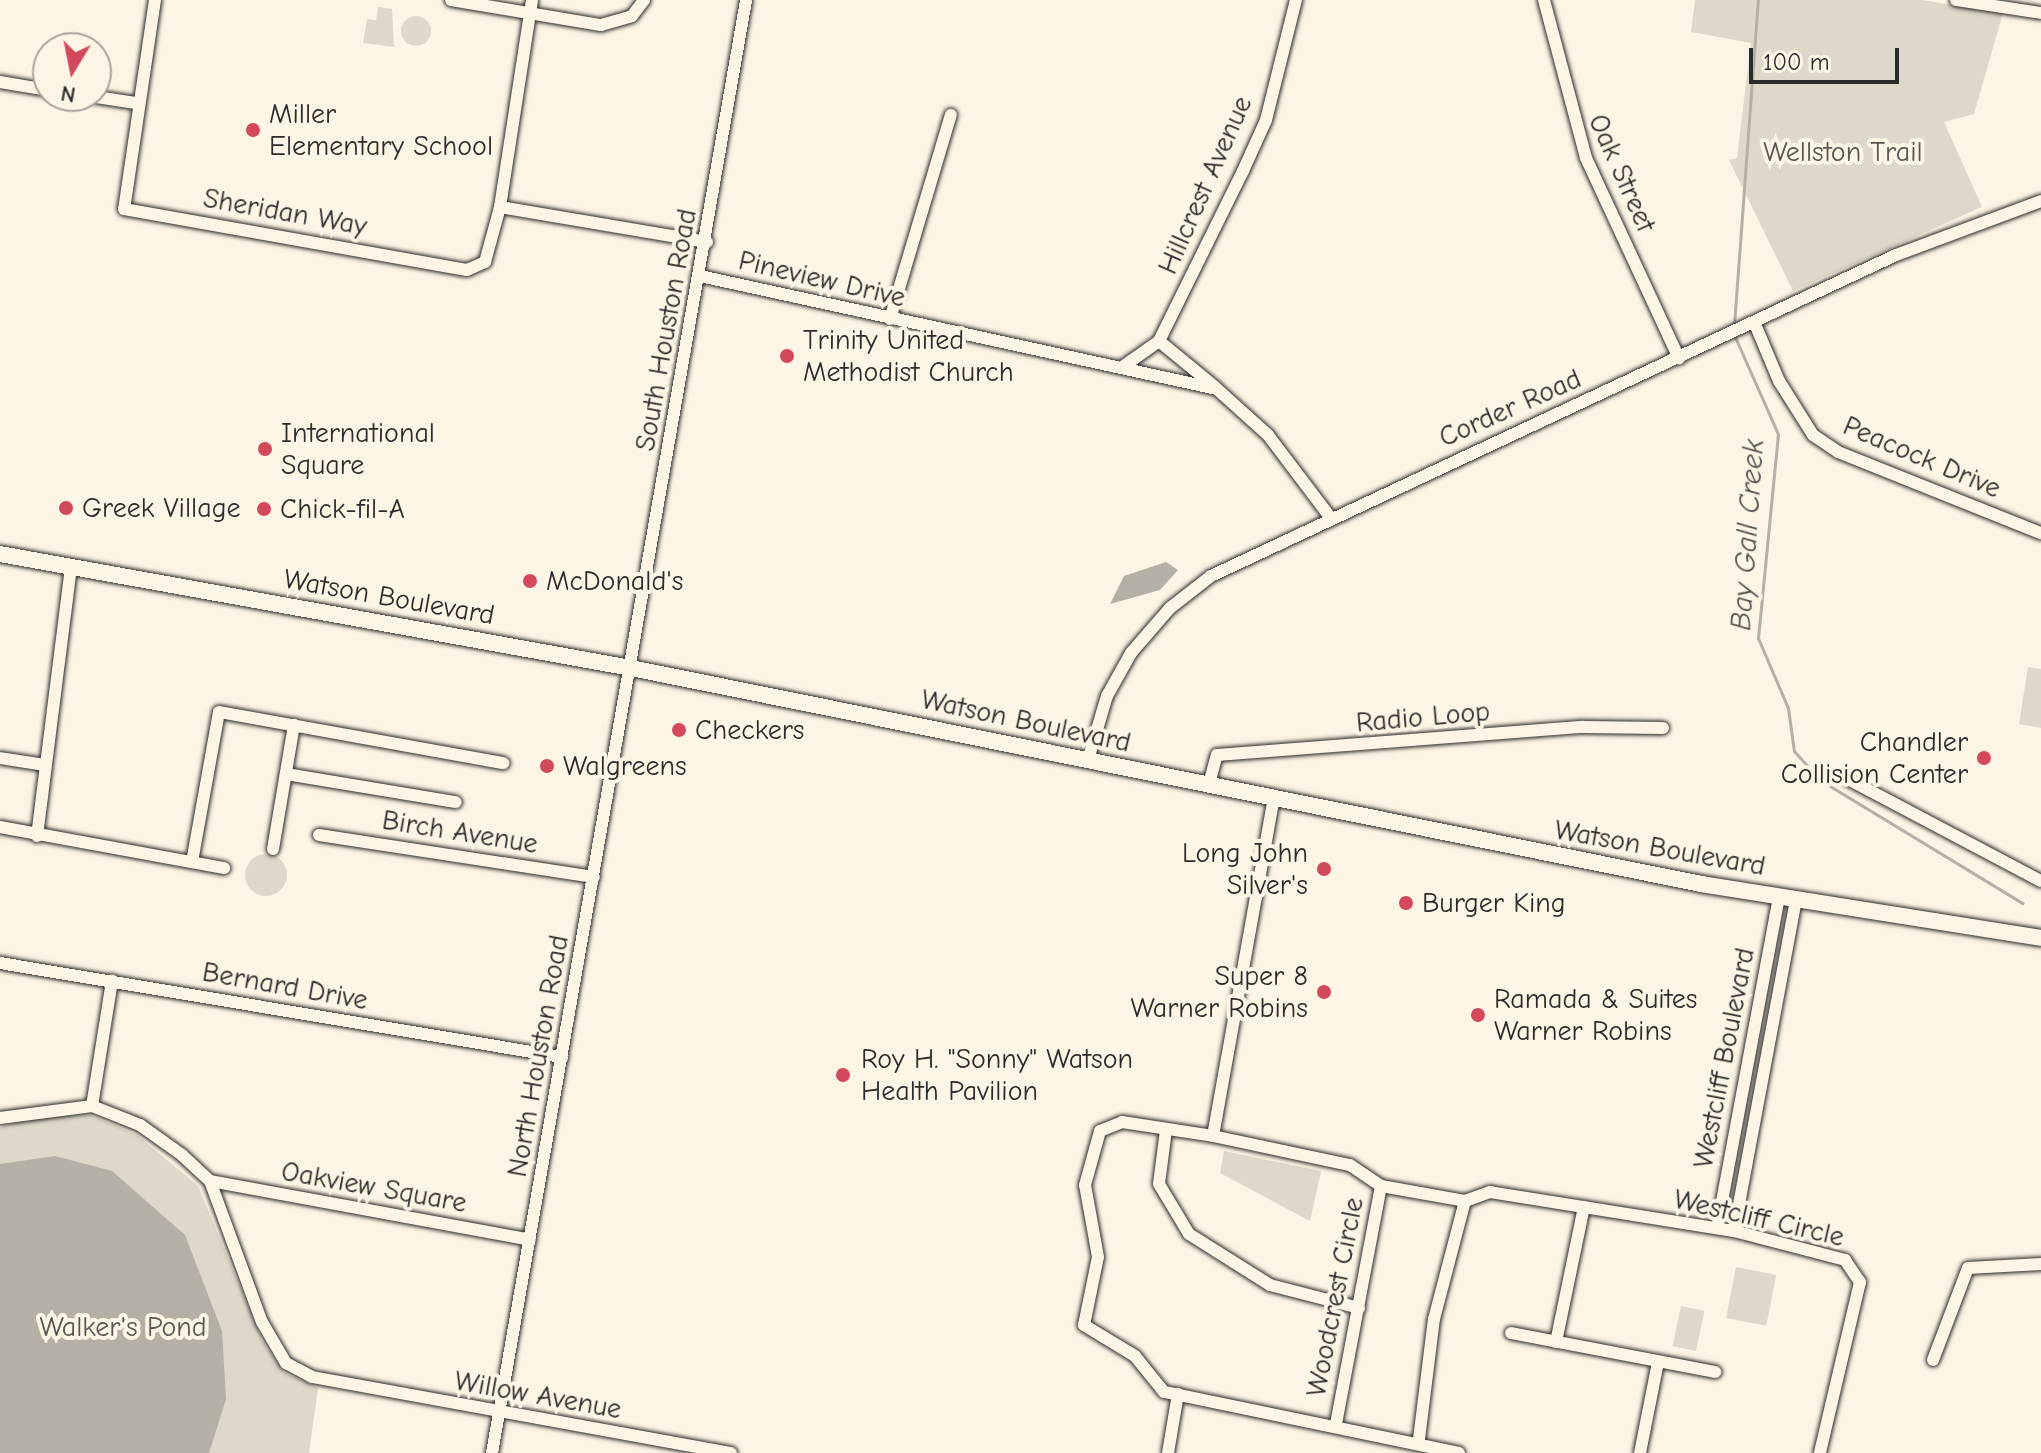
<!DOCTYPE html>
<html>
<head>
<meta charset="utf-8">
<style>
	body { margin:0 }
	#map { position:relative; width:2041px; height:1453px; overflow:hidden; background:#fcf5e5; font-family:"Comic Neue",sans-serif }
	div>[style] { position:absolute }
	.green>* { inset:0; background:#ded8ca; transform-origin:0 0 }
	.round { border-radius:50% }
	.water>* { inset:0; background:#b4b0a5 }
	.stream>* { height:3px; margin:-1.5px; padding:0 1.5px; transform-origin:1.5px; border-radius:1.5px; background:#b4b0a5 }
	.roads { filter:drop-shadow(0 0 2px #2b2b2b) drop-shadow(0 0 2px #2b2b2b) }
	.minor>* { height:12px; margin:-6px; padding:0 6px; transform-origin:6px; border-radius:6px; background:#fcf5e5 }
	.major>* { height:16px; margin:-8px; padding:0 8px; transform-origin:8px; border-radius:8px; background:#fcf5e5 }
	.dots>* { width:22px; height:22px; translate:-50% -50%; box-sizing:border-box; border:4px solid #fcf5e5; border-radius:50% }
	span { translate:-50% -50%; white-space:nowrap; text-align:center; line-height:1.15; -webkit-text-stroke:8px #fcf5e5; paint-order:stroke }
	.poi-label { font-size:28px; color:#2b2b2b }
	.left { translate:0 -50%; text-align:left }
	.right { translate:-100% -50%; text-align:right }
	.park-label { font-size:28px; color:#585653 }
	.street-label { font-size:28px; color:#2b2b2b }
	.water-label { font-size:30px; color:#545350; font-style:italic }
	.north { position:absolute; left:32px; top:32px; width:80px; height:80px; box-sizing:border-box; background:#fcf5e5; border:2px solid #a8a49b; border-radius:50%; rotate:190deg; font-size:22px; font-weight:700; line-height:32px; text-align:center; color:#2b2b2b }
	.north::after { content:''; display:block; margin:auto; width:28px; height:36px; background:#d1495b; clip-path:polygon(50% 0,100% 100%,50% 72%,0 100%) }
	.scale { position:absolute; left:1749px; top:48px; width:150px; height:36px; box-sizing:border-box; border:4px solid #2b2b2b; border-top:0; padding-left:10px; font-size:24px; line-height:28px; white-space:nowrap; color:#2b2b2b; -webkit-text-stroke:6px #fcf5e5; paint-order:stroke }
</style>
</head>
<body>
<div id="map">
	<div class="green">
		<div style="clip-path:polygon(1695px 0,1922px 0,2003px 13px,1974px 114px,1944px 122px,1982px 207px,1793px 291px,1729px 160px,1737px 158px,1751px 43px,1691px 32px)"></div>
		<div style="clip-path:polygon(378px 7px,392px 9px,394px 47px,363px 43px,367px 19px,376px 20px)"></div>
		<div class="round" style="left:401px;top:16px;width:30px;height:30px"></div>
		<div style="clip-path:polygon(2028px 667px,2041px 669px,2041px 728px,2019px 724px)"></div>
		<div class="round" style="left:245px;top:854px;width:42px;height:42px"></div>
		<div style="clip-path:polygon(90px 1115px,137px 1135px,198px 1186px,262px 1340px,283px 1372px,318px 1388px,309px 1453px,0 1453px,0 1128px,30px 1117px)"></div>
		<div style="clip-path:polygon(1224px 1151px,1321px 1171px,1310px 1221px,1220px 1173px)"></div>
		<div style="left:1736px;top:1267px;width:41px;height:52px;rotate:11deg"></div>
		<div style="left:1681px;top:1306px;width:24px;height:41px;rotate:12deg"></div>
	</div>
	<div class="water">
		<div style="clip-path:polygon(1166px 562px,1178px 570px,1160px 590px,1110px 604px,1124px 576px)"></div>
		<div style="clip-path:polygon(55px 1156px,112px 1171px,185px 1235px,222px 1331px,226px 1399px,209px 1453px,0 1453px,0 1164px)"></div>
	</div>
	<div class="stream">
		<div style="left:1734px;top:325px;width:326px;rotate:-85.8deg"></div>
		<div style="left:1735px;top:337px;width:106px;rotate:66.1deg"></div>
		<div style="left:1778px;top:434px;width:205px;rotate:95.6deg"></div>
		<div style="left:1758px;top:638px;width:76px;rotate:66.8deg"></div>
		<div style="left:1788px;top:708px;width:43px;rotate:82.1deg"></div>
		<div style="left:1794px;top:751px;width:39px;rotate:48deg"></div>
		<div style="left:1820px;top:780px;width:237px;rotate:31.3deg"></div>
	</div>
	<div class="roads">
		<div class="minor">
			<div style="left:155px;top:0;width:211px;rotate:98.4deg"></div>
			<div style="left:124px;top:209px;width:348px;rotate:10.1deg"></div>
			<div style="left:467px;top:270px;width:20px;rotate:-24deg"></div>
			<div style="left:485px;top:262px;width:57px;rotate:-74.7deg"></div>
			<div style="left:500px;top:207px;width:209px;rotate:-81.2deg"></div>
			<div style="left:451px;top:0;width:152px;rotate:9.5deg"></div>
			<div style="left:601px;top:25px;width:32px;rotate:-16deg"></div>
			<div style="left:632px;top:16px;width:20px;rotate:-53deg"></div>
			<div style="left:1544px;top:0;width:163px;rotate:75.1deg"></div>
			<div style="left:1586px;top:158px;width:221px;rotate:65.1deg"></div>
			<div style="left:1956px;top:0;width:86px;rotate:8.7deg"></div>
			<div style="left:0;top:82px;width:49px;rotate:9.5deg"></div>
			<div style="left:90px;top:96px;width:46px;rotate:8.8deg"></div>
			<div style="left:500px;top:207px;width:210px;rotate:9.6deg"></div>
			<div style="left:700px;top:276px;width:529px;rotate:12.33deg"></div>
			<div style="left:1217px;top:389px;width:69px;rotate:42deg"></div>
			<div style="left:1268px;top:435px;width:103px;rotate:52.9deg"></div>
			<div style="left:890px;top:319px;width:213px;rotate:-73.4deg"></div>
			<div style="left:1755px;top:324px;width:62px;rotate:67.2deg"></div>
			<div style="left:1779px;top:381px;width:64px;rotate:57.8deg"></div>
			<div style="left:1813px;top:435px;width:30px;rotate:34deg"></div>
			<div style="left:1838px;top:452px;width:219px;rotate:21.8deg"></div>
			<div style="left:1159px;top:341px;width:72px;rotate:39.4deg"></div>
			<div style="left:1121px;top:368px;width:47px;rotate:-35.4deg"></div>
			<div style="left:1159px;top:341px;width:190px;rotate:-63.7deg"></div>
			<div style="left:1243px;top:171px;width:56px;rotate:-65.7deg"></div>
			<div style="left:1266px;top:120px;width:124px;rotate:-76deg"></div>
			<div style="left:0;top:758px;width:46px;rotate:8.8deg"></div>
			<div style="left:1088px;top:760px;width:67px;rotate:-73.5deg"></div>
			<div style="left:1107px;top:696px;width:49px;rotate:-60.8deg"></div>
			<div style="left:1131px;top:653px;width:60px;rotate:-49.1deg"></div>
			<div style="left:1170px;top:608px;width:52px;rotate:-38deg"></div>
			<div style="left:1211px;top:576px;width:756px;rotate:-25.11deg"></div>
			<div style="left:1896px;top:255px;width:155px;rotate:-20.4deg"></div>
			<div style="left:286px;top:774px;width:172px;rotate:9.4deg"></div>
			<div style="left:1848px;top:779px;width:218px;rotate:27.9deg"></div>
			<div style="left:1209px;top:784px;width:30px;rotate:-75deg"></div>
			<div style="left:1217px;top:755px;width:367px;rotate:-4.4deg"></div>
			<div style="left:1583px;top:727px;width:80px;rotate:0.7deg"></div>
			<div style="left:0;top:827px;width:228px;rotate:10.4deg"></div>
			<div style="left:319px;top:835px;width:278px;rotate:8.7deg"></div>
			<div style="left:37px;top:836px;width:271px;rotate:-82.8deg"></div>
			<div style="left:273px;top:849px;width:126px;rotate:-80.4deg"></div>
			<div style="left:192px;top:862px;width:152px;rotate:-79.8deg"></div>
			<div style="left:219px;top:712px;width:289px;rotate:10.2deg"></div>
			<div style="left:0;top:963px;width:570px;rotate:9.5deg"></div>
			<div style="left:92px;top:1106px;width:127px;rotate:-80.9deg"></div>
			<div style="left:0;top:1118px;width:93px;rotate:-7.4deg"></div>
			<div style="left:92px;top:1106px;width:52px;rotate:21.6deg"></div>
			<div style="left:140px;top:1125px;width:52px;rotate:35.5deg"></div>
			<div style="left:182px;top:1155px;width:38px;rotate:43deg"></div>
			<div style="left:210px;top:1181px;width:150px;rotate:69.8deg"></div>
			<div style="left:262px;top:1322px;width:48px;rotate:59.7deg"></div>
			<div style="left:286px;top:1363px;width:30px;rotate:28deg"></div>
			<div style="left:312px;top:1377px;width:426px;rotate:10.3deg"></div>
			<div style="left:1166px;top:1130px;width:54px;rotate:97.4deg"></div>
			<div style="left:1159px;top:1184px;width:58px;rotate:59deg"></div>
			<div style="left:1189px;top:1234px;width:96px;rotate:32.2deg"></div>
			<div style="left:1270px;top:1285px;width:92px;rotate:14.5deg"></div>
			<div style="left:1213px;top:1136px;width:343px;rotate:-79.8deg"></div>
			<div style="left:210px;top:1181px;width:325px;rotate:10.4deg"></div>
			<div style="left:1717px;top:1228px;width:338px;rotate:-79.4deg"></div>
			<div style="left:1734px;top:1231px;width:338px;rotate:-79.4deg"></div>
			<div style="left:1511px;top:1333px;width:208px;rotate:10.8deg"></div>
			<div style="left:1556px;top:1342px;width:138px;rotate:-78.3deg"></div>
			<div style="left:1933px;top:1360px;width:98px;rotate:-69.2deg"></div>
			<div style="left:1968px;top:1268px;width:73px;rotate:-3.1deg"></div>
			<div style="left:1336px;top:1424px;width:242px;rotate:-79.3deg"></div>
			<div style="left:1419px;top:1439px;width:121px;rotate:-82.9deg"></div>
			<div style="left:1434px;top:1319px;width:122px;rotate:-75.3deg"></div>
			<div style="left:492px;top:1453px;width:1475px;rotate:-80.08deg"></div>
			<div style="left:1168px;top:1453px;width:60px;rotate:-80.4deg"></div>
			<div style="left:1459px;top:1453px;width:301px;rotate:-168.3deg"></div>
			<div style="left:1164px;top:1392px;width:46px;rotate:-128.9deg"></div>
			<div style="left:1135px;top:1356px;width:60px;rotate:-148.7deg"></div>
			<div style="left:1084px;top:1325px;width:69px;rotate:-78.4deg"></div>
			<div style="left:1098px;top:1257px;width:73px;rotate:-100.2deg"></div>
			<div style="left:1085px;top:1185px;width:56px;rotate:-74.5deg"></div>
			<div style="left:1100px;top:1131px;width:24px;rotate:-22deg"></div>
			<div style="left:1122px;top:1122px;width:92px;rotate:8.7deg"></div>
			<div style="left:1213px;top:1136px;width:140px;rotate:12deg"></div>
			<div style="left:1350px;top:1165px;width:37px;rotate:34deg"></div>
			<div style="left:1381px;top:1186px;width:85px;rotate:10.1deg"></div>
			<div style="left:1465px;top:1201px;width:27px;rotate:-20deg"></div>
			<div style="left:1490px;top:1192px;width:247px;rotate:9.1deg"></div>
			<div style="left:1734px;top:1231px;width:115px;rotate:14.6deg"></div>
			<div style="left:1845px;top:1260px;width:27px;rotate:56deg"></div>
			<div style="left:1860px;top:1282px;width:176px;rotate:103.2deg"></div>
			<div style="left:1640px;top:1453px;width:93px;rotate:-78.8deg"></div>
		</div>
		<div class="major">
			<div style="left:0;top:554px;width:641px;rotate:10.24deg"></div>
			<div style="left:631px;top:668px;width:1092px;rotate:11.41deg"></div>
			<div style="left:1701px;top:884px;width:344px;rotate:9deg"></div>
		</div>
	</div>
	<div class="dots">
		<div style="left:253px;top:130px;background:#d1495b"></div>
		<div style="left:787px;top:356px;background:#d1495b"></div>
		<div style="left:265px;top:449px;background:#d1495b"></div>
		<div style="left:66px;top:508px;background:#d1495b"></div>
		<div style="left:264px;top:509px;background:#d1495b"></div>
		<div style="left:530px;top:581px;background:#d1495b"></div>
		<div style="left:679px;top:730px;background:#d1495b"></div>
		<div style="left:1984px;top:758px;background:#d1495b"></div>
		<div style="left:547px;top:766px;background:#d1495b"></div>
		<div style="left:1324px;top:869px;background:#d1495b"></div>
		<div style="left:1406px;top:903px;background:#d1495b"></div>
		<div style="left:1324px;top:992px;background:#d1495b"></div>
		<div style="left:1478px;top:1015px;background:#d1495b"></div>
		<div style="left:843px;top:1075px;background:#d1495b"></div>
	</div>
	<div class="poi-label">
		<span class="left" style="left:269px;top:130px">Miller<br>Elementary School</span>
		<span class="left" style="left:803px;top:356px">Trinity United<br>Methodist Church</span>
		<span class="left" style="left:281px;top:449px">International<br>Square</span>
		<span class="left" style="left:82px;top:508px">Greek Village</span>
		<span class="left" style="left:280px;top:509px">Chick-fil-A</span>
		<span class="left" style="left:546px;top:581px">McDonald's</span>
		<span class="left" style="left:695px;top:730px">Checkers</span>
		<span class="right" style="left:1968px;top:758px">Chandler<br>Collision Center</span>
		<span class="left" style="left:563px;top:766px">Walgreens</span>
		<span class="right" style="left:1308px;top:869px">Long John<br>Silver's</span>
		<span class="left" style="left:1422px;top:903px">Burger King</span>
		<span class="right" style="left:1308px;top:992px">Super 8<br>Warner Robins</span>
		<span class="left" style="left:1494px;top:1015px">Ramada &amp; Suites<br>Warner Robins</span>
		<span class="left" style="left:861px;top:1075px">Roy H. "Sonny" Watson<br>Health Pavilion</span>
	</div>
	<div class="park-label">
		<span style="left:1843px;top:152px">Wellston Trail</span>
		<span style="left:123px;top:1327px">Walker's Pond</span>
	</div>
	<div class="street-label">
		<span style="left:1622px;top:173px;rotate:66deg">Oak Street</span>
		<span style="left:1205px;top:185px;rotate:-66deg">Hillcrest Avenue</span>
		<span style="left:285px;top:212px;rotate:10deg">Sheridan Way</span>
		<span style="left:822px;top:279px;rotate:13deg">Pineview Drive</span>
		<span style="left:666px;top:330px;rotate:-80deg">South Houston Road</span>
		<span style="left:1510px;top:408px;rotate:-24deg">Corder Road</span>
		<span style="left:1922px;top:457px;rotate:23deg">Peacock Drive</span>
		<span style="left:389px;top:597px;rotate:10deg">Watson Boulevard</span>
		<span style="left:1423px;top:717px;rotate:-5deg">Radio Loop</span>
		<span style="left:1026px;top:721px;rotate:12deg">Watson Boulevard</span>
		<span style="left:460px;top:832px;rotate:9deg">Birch Avenue</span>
		<span style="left:1660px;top:848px;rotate:10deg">Watson Boulevard</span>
		<span style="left:285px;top:986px;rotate:10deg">Bernard Drive</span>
		<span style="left:538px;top:1056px;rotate:-80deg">North Houston Road</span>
		<span style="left:1724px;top:1058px;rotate:-79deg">Westcliff Boulevard</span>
		<span style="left:374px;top:1187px;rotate:10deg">Oakview Square</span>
		<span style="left:1759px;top:1218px;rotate:13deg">Westcliff Circle</span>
		<span style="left:1335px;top:1297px;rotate:-79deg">Woodcrest Circle</span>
		<span style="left:538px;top:1395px;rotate:10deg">Willow Avenue</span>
	</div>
	<div class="water-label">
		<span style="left:1748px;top:535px;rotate:-86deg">Bay Gall Creek</span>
	</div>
	<div class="north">N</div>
	<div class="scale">100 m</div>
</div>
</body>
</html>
